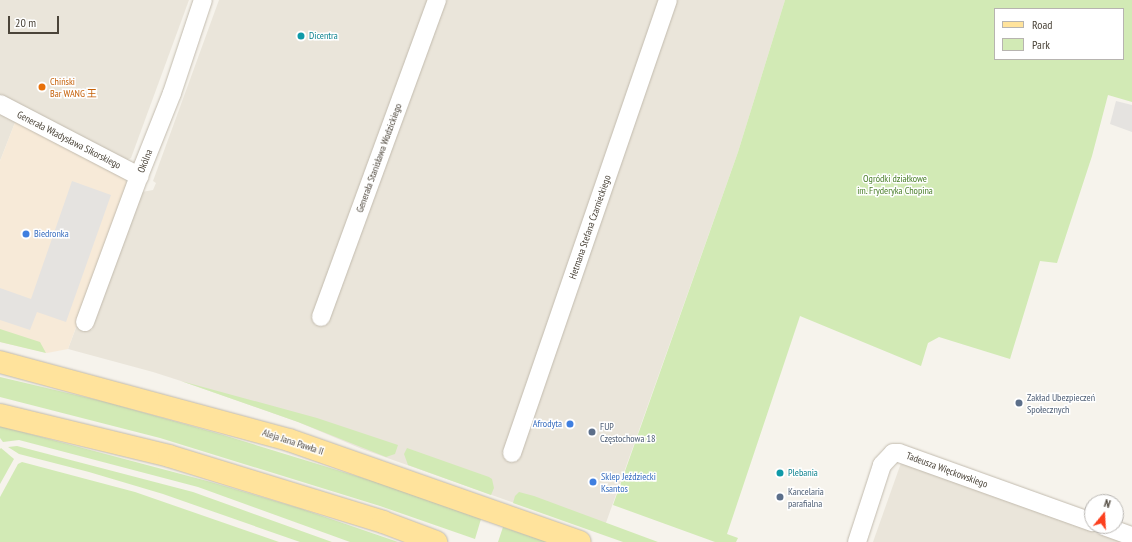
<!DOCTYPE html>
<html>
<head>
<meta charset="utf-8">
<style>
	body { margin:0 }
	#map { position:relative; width:1132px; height:542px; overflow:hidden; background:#f6f3ec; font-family:"PT Sans Narrow","Noto Sans SC",sans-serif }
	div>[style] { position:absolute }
	.residential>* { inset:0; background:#eae5da }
	.commercial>* { inset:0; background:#f7ead8 }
	.green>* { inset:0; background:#d2eab5 }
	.parking>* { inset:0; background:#e5e3e0 }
	.roads { filter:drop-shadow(0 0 1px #c2bbae) drop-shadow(0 0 1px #c2bbae) }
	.minor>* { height:18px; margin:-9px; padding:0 9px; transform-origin:9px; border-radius:9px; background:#fff }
	.primary>* { height:22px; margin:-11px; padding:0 11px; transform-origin:11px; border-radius:11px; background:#ffe39c }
	.dots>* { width:11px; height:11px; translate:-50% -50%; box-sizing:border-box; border:2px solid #fff; border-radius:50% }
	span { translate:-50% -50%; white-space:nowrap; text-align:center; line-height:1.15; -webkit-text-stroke:3px #fff; paint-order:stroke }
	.culture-label { font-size:10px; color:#0d838f }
	.left { translate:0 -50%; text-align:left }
	.food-label { font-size:10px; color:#c56008 }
	.street-label { font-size:10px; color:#4b4439 }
	.park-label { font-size:10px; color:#4a7f2a }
	.shop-label { font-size:10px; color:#366cbe }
	.right { translate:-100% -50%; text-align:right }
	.service-label { font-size:10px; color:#4e5e75 }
	.legend { position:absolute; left:994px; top:8px; width:130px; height:52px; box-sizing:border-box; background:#fff; border:1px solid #b7b4b0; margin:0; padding:5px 7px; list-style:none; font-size:12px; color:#4b4439 }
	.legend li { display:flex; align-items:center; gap:8px; height:20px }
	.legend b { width:20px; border:1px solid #b7b4b0 }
	.north { position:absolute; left:1084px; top:494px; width:40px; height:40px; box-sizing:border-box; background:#fff; border:1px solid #b7b4b0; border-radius:50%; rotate:18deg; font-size:11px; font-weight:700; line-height:16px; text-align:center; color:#4b4439 }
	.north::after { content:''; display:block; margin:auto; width:14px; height:18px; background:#fc3f1d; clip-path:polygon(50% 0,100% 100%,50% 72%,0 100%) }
	.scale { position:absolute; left:8px; top:16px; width:51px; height:18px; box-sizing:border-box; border:2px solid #4b4439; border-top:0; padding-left:5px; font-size:12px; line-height:14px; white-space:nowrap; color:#4b4439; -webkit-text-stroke:3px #fff; paint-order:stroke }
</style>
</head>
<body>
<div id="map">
	<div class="residential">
		<div style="clip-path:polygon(0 0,189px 0,131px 158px,127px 160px,0 96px)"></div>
		<div style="clip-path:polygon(219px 0,785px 0,738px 152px,602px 534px,362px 449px,298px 422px,181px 381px,153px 372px,68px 349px,77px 325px,92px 330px,142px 192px,153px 190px,156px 183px,153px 181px)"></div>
		<div style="clip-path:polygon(0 112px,16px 120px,0 161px)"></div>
		<div style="clip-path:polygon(901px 463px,1132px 542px,873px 542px)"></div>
	</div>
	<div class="commercial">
		<div style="clip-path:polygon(16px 120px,120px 173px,126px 181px,126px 191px,68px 349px,47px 353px,0 342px,0 161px)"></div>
	</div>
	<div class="green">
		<div style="clip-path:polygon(evenodd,785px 0,1132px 0,1132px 102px,1108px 95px,1092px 156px,1057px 263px,1040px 261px,1010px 359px,939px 337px,928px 343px,921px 366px,800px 316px,727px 534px,738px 538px,736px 542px,715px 542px,613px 505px,738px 152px,785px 0,995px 9px,1123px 9px,1123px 59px,995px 59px,995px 9px)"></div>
		<div style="clip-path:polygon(0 329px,40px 342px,46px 353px,0 342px)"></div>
		<div style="clip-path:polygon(0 377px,106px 402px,220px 434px,376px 482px,481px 519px,475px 539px,380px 506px,160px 438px,0 397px)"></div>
		<div style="clip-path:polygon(181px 381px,317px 418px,398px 445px,395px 454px,386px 457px,298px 422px)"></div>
		<div style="clip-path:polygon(0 426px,211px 482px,299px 508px,398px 542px,350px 542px,198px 487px,19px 440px,3px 442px,0 438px)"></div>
		<div style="clip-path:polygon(17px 446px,193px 492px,332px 542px,300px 542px,163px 494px,89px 472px,19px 454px,8px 447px)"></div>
		<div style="clip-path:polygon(1px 448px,14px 459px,0 484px,0 449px)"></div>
		<div style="clip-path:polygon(407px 448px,489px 477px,492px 479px,494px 488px,491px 495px,408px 465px,404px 454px)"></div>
		<div style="clip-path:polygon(22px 462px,135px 492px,279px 542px,0 542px,0 497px,18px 464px)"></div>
		<div style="clip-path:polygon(519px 492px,534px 496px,658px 542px,623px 542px,513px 503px,515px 496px)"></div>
		<div style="clip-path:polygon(503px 527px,547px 542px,498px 542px)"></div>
	</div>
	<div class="parking">
		<div style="clip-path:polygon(1116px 101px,1132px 105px,1132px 132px,1110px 124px)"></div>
		<div style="clip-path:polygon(72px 181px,111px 195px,66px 322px,37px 312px,30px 330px,0 320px,0 288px,31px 299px)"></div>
	</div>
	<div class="roads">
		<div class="minor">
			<div style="left:0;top:104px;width:157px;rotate:27.4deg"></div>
			<div style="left:321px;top:317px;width:338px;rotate:-69.9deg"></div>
			<div style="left:85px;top:322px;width:156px;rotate:-69.7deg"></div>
			<div style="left:139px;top:176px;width:89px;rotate:-68.3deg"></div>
			<div style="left:172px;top:93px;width:98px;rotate:-71.6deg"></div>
			<div style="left:512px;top:453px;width:479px;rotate:-71deg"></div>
			<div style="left:1104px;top:526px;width:30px;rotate:20deg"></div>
			<div style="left:857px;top:542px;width:81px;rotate:-72deg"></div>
			<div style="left:882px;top:465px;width:16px;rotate:-47deg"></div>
			<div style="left:893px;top:453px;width:6px"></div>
			<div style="left:899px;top:453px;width:205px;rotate:19.7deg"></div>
		</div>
		<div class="primary">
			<div style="left:0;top:362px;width:299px;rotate:15.1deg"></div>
			<div style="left:289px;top:440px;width:308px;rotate:19.3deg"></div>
			<div style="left:0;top:415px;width:174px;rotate:13.6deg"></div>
			<div style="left:169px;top:456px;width:224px;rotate:17.1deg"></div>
			<div style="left:383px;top:522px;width:57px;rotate:20.7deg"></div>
		</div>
	</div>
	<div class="dots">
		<div style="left:301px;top:36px;background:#0f9aa8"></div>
		<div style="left:42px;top:87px;background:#e8710a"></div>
		<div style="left:26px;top:234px;background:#3f7fe0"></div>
		<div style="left:1019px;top:403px;background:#5c6f8a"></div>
		<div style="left:570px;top:424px;background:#3f7fe0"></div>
		<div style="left:592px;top:432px;background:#5c6f8a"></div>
		<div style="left:780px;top:473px;background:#0f9aa8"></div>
		<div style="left:593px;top:482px;background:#3f7fe0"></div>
		<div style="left:780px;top:497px;background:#5c6f8a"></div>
	</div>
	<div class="culture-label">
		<span class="left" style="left:309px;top:36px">Dicentra</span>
		<span class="left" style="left:788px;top:473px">Plebania</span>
	</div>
	<div class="food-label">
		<span class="left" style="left:50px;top:87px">Chiński<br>Bar WANG 王</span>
	</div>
	<div class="street-label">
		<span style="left:69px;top:140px;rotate:27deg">Generała Władysława Sikorskiego</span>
		<span style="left:379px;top:158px;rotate:-70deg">Generała Stanisława Wodzickiego</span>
		<span style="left:145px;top:161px;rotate:-68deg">Okólna</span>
		<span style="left:590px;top:227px;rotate:-71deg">Hetmana Stefana Czarnieckiego</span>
		<span style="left:293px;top:442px;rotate:18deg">Aleja Jana Pawła II</span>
		<span style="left:947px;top:470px;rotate:20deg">Tadeusza Więckowskiego</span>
	</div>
	<div class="park-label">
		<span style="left:895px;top:184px">Ogródki działkowe<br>im. Fryderyka Chopina</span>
	</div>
	<div class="shop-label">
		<span class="left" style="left:34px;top:234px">Biedronka</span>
		<span class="right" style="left:562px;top:424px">Afrodyta</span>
		<span class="left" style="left:601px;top:482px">Sklep Jeździecki<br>Ksantos</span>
	</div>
	<div class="service-label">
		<span class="left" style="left:1027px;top:403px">Zakład Ubezpieczeń<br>Społecznych</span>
		<span class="left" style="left:600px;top:432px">FUP<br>Częstochowa 18</span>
		<span class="left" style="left:788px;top:497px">Kancelaria<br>parafialna</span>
	</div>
	<ul class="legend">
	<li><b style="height:5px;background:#ffe39c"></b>Road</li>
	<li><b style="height:11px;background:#d2eab5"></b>Park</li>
	</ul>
	<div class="north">N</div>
	<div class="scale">20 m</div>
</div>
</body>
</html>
